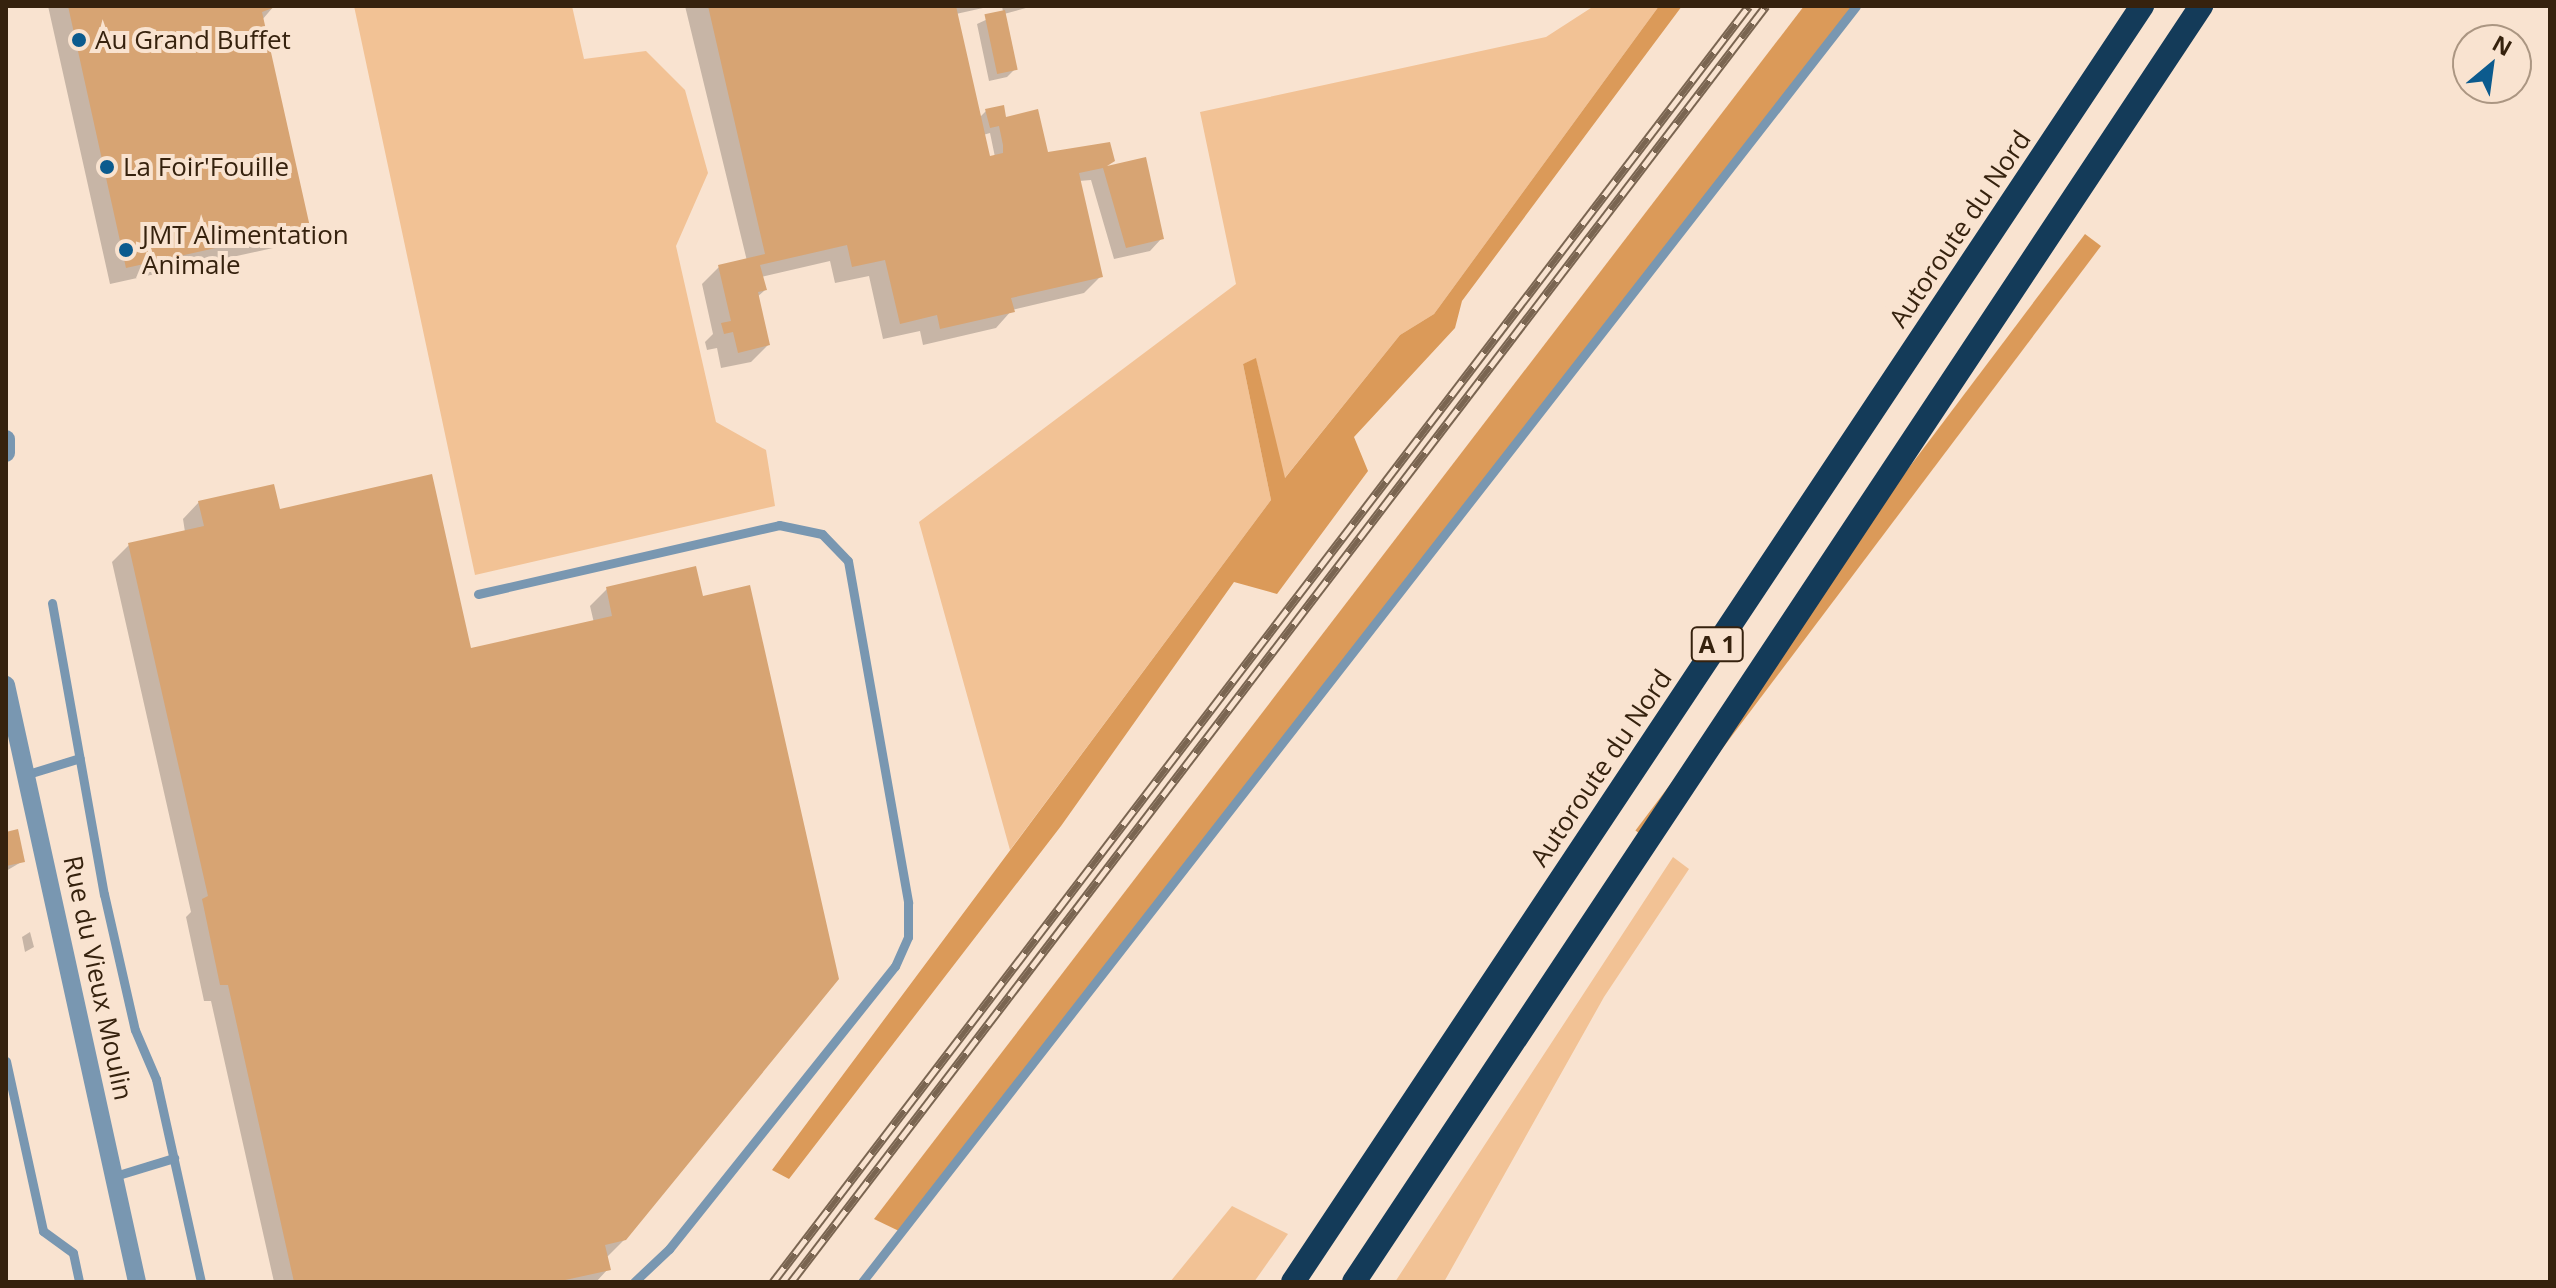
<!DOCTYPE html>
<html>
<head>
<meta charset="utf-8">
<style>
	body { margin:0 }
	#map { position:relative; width:2556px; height:1288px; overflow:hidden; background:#f9e3d0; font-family:"Open Sans",sans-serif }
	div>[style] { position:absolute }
	.green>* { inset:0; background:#f2c295 }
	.forest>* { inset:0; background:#db9a59; transform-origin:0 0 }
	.shadow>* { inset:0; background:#0003 }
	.building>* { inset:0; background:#d7a473; transform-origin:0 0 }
	.lane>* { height:9px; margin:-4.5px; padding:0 4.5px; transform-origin:4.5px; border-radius:4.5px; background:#7997b1 }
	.street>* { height:18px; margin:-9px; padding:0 9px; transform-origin:9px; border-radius:9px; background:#7997b1 }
	.highway>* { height:24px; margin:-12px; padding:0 12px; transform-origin:12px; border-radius:12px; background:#143b59 }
	.rail>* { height:9px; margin-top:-4.5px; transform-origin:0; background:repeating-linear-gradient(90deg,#f9e3d0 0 18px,#7a6551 0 36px); box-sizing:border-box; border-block:2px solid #7a6551 }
	.dots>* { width:22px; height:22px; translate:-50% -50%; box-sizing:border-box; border:4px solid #f9e3d0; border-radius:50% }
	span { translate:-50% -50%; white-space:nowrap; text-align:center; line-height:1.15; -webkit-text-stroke:8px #f9e3d0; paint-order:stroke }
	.shield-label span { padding:2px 6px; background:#f9e3d0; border:2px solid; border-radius:6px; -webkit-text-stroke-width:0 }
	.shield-label { font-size:24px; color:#36220e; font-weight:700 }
	.poi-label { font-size:26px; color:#36220e }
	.left { translate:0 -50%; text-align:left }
	.street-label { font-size:26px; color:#36220e }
	.frame { position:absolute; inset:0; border:8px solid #36220e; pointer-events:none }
	.north { position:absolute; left:2452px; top:24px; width:80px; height:80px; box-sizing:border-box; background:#f9e3d0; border:2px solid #ab9682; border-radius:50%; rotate:29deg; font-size:22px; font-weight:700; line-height:32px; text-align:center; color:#36220e }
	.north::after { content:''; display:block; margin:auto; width:28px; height:36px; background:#0c5b8e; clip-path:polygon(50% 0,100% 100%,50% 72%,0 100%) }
</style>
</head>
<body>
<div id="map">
	<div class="green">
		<div style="clip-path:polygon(354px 6px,572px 6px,584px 59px,646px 51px,685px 90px,708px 173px,676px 246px,716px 422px,766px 450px,775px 506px,475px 575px)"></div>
		<div style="clip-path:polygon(1594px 6px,1659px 6px,1434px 314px,1400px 335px,1284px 479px,1256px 359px,1243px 364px,1271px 500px,1010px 850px,919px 522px,1236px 284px,1200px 112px,1546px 37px)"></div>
		<div style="clip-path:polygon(1673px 857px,1689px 869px,1604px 997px,1444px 1282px,1395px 1282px)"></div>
		<div style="clip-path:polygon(1232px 1206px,1288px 1234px,1254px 1282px,1170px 1282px)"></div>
	</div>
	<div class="forest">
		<div style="clip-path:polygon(1659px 6px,1682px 6px,1462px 301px,1455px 328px,1354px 437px,1368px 471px,1277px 594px,1234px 582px,1061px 826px,789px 1179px,772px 1170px,1271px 500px,1243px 364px,1256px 358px,1285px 478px,1400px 335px,1434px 314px)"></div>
		<div style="clip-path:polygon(1804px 6px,1853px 6px,901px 1232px,874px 1219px)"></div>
		<div style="left:2085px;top:234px;width:20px;height:747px;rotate:37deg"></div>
	</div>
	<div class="shadow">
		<div style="clip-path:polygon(48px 6px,274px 6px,262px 20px,308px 227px,291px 244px,110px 284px)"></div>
		<div style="clip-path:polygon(evenodd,685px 6px,992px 6px,956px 14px,979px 118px,986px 111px,1005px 121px,1046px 154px,1109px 144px,1104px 169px,1162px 238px,1150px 251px,1114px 259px,1091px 180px,1079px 181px,1101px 276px,1084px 293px,1012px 310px,996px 328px,923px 345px,920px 331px,883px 339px,869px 276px,835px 283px,830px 261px,761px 277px,765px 290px,757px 297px,768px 345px,751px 362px,721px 368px,717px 348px,707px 350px,705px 342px,713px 334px,702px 284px,719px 267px,747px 261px,685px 6px,990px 133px,995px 157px,989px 158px,983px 135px,990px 133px)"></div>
		<div style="clip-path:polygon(1002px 6px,1033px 6px,1004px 14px,1015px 69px,1007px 77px,989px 81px,977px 24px,1003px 12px)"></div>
		<div style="clip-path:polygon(199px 502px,278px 511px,469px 651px,594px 623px,590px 606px,607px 589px,695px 569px,625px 1239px,606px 1258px,608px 1269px,596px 1282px,274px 1282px,211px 1001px,204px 1001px,186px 917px,191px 912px,112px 562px,129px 545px,185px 532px,183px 519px)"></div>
		<div style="clip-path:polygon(6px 834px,23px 861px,6px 871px)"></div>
		<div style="clip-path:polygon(30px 932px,34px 947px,25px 952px,22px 937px)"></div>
	</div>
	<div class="building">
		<div style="clip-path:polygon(68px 6px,278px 6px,262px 12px,310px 227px,126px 268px)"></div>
		<div style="clip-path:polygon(708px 6px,956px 6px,990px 156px,1003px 153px,1003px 145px,999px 126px,990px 128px,985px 109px,1004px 105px,1006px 117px,1038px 109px,1048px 152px,1110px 142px,1115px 161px,1107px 166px,1146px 157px,1164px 239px,1126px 248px,1103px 168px,1079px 173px,1103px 277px,1011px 298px,1015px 312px,940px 329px,937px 315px,900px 324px,885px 260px,852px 267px,847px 245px,760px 265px,767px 290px,758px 292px,770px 345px,738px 353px,733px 332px,724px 334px,721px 323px,731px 321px,718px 265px,765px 254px)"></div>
		<div style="left:1005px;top:10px;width:61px;height:21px;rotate:78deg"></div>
		<div style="clip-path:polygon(432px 474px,471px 648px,612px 616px,606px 587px,696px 566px,703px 596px,750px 585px,839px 979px,626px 1240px,605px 1245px,611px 1270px,556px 1282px,294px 1282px,228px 985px,220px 985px,202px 899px,208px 896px,128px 543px,204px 526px,198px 501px,274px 484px,280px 509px)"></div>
		<div style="clip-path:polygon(18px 829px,25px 862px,6px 866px,6px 832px)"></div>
	</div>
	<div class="lane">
		<div style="left:478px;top:594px;width:309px;rotate:-12.9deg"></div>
		<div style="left:779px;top:525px;width:44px;rotate:11.8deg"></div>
		<div style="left:822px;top:534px;width:37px;rotate:46deg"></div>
		<div style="left:848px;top:561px;width:347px;rotate:80deg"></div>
		<div style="left:908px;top:903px;width:34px;rotate:90deg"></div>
		<div style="left:908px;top:937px;width:32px;rotate:114deg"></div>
		<div style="left:895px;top:966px;width:362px;rotate:128.6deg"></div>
		<div style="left:669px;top:1249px;width:48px;rotate:136.7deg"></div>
		<div style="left:52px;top:603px;width:296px;rotate:79.9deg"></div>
		<div style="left:104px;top:894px;width:139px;rotate:77.2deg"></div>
		<div style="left:135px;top:1030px;width:53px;rotate:66.8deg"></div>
		<div style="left:156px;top:1079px;width:208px;rotate:77.5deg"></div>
		<div style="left:28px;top:774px;width:54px;rotate:-17.1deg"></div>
		<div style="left:6px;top:1061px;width:174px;rotate:77.7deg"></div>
		<div style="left:43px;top:1231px;width:37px;rotate:36deg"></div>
		<div style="left:73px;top:1253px;width:30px;rotate:78deg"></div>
		<div style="left:115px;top:1176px;width:62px;rotate:-17deg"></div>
		<div style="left:862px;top:1282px;width:1617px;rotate:-52.08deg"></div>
	</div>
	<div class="street">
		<div style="left:6px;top:439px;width:14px;rotate:90deg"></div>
		<div style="left:6px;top:685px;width:611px;rotate:77.62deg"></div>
	</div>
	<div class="highway">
		<div style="left:1293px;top:1282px;width:1533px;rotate:-56.36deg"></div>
		<div style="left:1354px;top:1282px;width:1532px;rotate:-56.42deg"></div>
	</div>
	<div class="rail">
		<div style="left:773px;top:1282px;width:1606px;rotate:-52.59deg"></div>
		<div style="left:791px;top:1282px;width:1606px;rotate:-52.62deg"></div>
	</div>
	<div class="dots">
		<div style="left:79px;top:40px;background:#0c5b8e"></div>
		<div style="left:107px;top:167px;background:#0c5b8e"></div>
		<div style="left:126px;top:250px;background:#0c5b8e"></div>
	</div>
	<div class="shield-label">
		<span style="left:1717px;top:644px">A 1</span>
	</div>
	<div class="poi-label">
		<span class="left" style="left:95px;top:40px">Au Grand Buffet</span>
		<span class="left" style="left:123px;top:167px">La Foir'Fouille</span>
		<span class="left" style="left:142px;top:250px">JMT Alimentation<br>Animale</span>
	</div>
	<div class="street-label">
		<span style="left:1960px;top:229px;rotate:-56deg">Autoroute du Nord</span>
		<span style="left:1601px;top:768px;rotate:-56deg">Autoroute du Nord</span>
		<span style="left:98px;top:978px;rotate:78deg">Rue du Vieux Moulin</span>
	</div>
	<div class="frame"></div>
	<div class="north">N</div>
</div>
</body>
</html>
